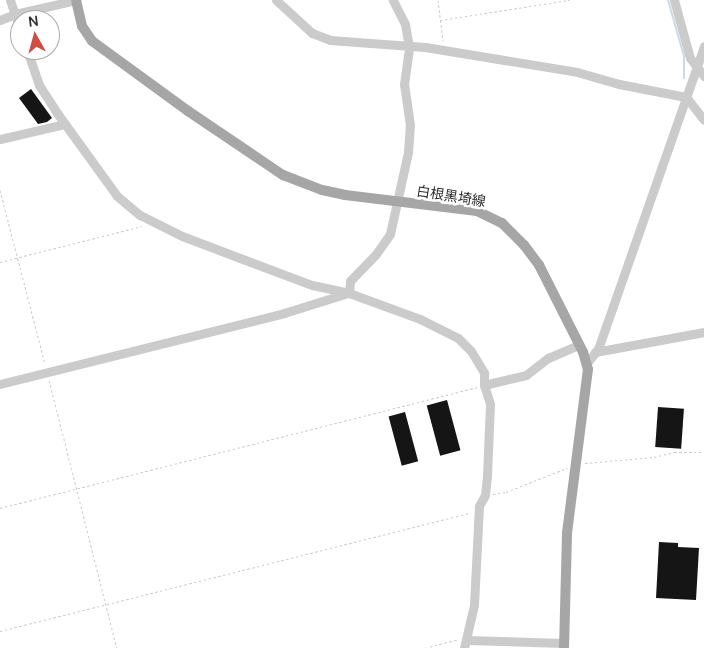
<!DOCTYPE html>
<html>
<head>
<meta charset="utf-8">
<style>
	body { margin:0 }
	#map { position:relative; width:704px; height:648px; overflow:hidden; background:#fff; font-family:Manrope,"Noto Sans JP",sans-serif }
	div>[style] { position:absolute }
	.stream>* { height:2px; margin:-1px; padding:0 1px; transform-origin:1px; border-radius:1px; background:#cbd9e8 }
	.building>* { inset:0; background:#151515; transform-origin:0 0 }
	.path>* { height:1px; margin-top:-0.5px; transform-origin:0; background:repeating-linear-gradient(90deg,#cbcbcb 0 2.5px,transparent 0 5px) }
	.minor>* { height:9px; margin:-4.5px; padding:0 4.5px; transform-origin:4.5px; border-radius:4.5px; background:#cbcbcb }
	.major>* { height:10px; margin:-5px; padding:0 5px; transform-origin:5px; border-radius:5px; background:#a6a6a6 }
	span { translate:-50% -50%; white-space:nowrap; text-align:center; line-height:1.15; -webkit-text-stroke:5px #fff; paint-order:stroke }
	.street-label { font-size:14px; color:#2e2e2e }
	.north { position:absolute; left:10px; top:10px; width:50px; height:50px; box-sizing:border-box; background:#fff; border:1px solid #ababab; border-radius:50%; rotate:353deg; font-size:14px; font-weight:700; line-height:20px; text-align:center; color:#2e2e2e }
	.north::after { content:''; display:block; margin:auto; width:18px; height:22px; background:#d24c43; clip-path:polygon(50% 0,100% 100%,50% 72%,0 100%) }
</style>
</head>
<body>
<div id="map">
	<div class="stream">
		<div style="left:668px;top:0;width:58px;rotate:74.1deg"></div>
		<div style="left:684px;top:56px;width:22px;rotate:90deg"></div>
	</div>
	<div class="building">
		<div style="clip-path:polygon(31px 89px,52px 118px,47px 122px,38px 124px,19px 98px)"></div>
		<div style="left:447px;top:400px;width:52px;height:21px;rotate:75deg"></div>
		<div style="left:658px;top:407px;width:26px;height:40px;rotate:4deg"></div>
		<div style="left:405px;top:412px;width:51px;height:17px;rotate:75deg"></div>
		<div style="clip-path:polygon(659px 542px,678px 543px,678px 547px,699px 548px,696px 600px,656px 598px)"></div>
	</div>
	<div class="path">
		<div style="left:438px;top:0;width:41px;rotate:83deg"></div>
		<div style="left:440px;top:20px;width:131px;rotate:-8.8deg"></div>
		<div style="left:0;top:190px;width:180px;rotate:75.5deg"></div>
		<div style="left:0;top:262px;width:146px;rotate:-14.2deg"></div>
		<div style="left:49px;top:380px;width:276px;rotate:75.8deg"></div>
		<div style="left:585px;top:463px;width:69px;rotate:-5deg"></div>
		<div style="left:654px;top:457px;width:21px;rotate:-14deg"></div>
		<div style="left:674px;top:452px;width:30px"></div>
		<div style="left:493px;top:494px;width:13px;rotate:-9deg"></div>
		<div style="left:506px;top:492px;width:66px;rotate:-21.5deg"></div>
		<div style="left:0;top:508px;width:492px;rotate:-14.2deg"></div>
		<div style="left:0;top:631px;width:485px;rotate:-14.1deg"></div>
		<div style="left:425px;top:648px;width:35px;rotate:-15deg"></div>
	</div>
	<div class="minor">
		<div style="left:10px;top:0;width:31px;rotate:71deg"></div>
		<div style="left:276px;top:0;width:49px;rotate:42.5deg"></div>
		<div style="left:312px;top:33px;width:19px;rotate:21deg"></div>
		<div style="left:330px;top:40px;width:95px;rotate:4.2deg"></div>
		<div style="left:425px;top:47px;width:154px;rotate:9.3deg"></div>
		<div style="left:577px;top:72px;width:44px;rotate:15.9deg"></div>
		<div style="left:619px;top:84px;width:68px;rotate:11deg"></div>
		<div style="left:686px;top:97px;width:29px;rotate:52deg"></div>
		<div style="left:674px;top:0;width:60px;rotate:74.6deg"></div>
		<div style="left:690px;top:58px;width:23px;rotate:52deg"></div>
		<div style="left:0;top:20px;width:16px;rotate:-22deg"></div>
		<div style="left:15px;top:14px;width:63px;rotate:-12.9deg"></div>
		<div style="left:27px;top:50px;width:37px;rotate:71deg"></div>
		<div style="left:39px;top:85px;width:33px;rotate:57deg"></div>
		<div style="left:57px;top:113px;width:102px;rotate:54.1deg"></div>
		<div style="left:117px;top:196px;width:30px;rotate:40deg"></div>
		<div style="left:140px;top:215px;width:47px;rotate:26.6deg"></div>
		<div style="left:182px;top:236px;width:62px;rotate:20.8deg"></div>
		<div style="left:240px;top:258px;width:77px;rotate:20.6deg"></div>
		<div style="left:312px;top:285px;width:38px;rotate:12deg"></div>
		<div style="left:349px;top:293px;width:76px;rotate:20.1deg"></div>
		<div style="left:420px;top:319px;width:42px;rotate:26.6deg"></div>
		<div style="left:458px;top:338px;width:18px;rotate:45deg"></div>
		<div style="left:471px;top:351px;width:26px;rotate:59deg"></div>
		<div style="left:484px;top:373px;width:12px;rotate:90deg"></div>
		<div style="left:484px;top:385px;width:20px;rotate:72deg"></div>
		<div style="left:490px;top:404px;width:72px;rotate:92.4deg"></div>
		<div style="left:487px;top:476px;width:19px;rotate:96deg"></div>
		<div style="left:485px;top:495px;width:13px;rotate:119deg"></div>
		<div style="left:479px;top:506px;width:99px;rotate:92.9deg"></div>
		<div style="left:474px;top:605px;width:44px;rotate:103.1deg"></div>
		<div style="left:0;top:139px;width:67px;rotate:-13deg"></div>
		<div style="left:349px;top:293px;width:12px;rotate:-85deg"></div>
		<div style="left:350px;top:281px;width:37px;rotate:-46deg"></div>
		<div style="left:376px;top:254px;width:24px;rotate:-55deg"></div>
		<div style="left:390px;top:234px;width:84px;rotate:-77.6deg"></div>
		<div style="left:408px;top:152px;width:27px;rotate:-86deg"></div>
		<div style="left:410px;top:125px;width:41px;rotate:-98.3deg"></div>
		<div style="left:404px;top:84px;width:37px;rotate:-82deg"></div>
		<div style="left:409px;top:47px;width:23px;rotate:-100deg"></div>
		<div style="left:405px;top:24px;width:27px;rotate:-117deg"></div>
		<div style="left:595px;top:352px;width:111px;rotate:-10.4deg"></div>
		<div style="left:587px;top:363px;width:18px;rotate:-52deg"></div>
		<div style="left:598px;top:349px;width:321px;rotate:-70.7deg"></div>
		<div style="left:0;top:384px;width:293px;rotate:-14deg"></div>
		<div style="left:284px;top:313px;width:67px;rotate:-17.4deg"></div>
		<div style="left:484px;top:385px;width:43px;rotate:-13.4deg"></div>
		<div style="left:526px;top:375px;width:28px;rotate:-38deg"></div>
		<div style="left:548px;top:358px;width:34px;rotate:-23deg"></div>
		<div style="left:467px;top:640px;width:97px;rotate:1.8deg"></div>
	</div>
	<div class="major">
		<div style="left:76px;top:0;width:27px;rotate:77deg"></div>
		<div style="left:82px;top:26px;width:18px;rotate:56deg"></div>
		<div style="left:92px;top:41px;width:119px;rotate:36.1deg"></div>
		<div style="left:188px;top:111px;width:115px;rotate:34deg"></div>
		<div style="left:283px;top:175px;width:42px;rotate:21deg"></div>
		<div style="left:322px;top:190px;width:24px;rotate:12deg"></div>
		<div style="left:345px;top:195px;width:133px;rotate:6.9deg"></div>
		<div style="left:477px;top:211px;width:28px;rotate:26deg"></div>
		<div style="left:502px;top:223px;width:31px;rotate:45deg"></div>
		<div style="left:524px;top:245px;width:25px;rotate:53deg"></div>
		<div style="left:539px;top:265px;width:97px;rotate:63.2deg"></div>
		<div style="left:583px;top:352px;width:18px;rotate:74deg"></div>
		<div style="left:588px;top:369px;width:166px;rotate:97.3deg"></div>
		<div style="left:567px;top:534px;width:114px;rotate:91.5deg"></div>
	</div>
	<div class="street-label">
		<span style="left:451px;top:196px;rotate:9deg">白根黒埼線</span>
	</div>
	<div class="north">N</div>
</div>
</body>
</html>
